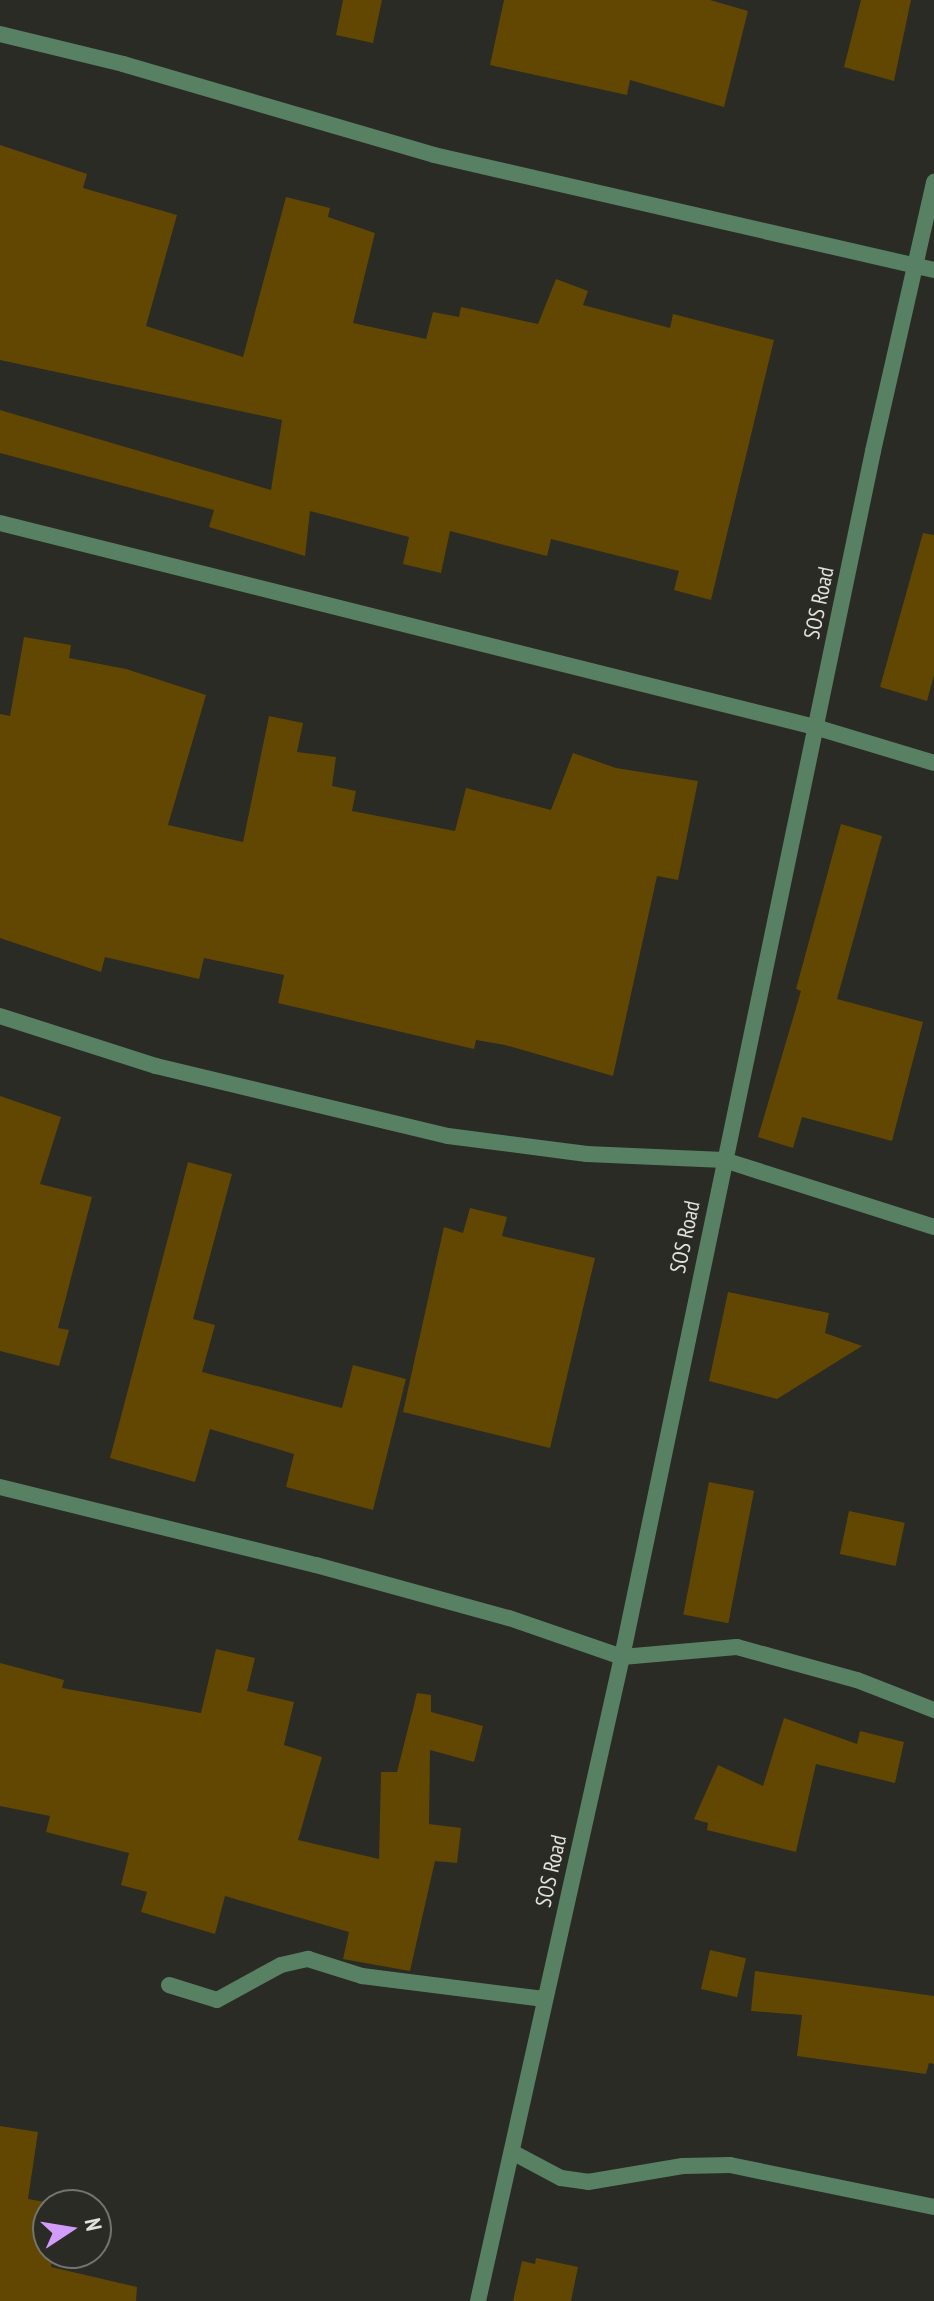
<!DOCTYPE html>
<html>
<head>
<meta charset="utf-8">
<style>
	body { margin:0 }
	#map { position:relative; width:934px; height:2301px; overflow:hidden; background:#2a2b24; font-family:"PT Sans Narrow",sans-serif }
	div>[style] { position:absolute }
	.building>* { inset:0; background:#614701; transform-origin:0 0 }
	.minor>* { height:16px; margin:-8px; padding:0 8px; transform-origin:8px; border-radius:8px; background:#588163 }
	.tertiary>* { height:16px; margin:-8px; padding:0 8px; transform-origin:8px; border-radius:8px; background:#588163 }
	span { translate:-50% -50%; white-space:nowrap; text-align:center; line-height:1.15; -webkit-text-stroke:6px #2a2b24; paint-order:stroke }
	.street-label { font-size:22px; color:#e0e2dd }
	.north { position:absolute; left:32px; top:2189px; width:80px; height:80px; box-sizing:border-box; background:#2a2b24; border:2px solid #73746e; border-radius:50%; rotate:78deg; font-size:22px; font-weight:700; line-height:32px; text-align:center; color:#e0e2dd }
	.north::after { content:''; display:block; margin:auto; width:28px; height:36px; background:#d39cfc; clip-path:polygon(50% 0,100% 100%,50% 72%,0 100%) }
</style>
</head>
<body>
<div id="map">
	<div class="building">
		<div style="clip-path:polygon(343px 0,382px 0,373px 43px,336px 35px)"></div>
		<div style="clip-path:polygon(504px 0,710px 0,748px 11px,724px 107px,630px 80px,627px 95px,490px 65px)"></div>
		<div style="clip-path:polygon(861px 0,911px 0,894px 81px,844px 67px)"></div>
		<div style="clip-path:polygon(0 145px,87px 174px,83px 188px,177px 215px,146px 326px,243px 357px,286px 197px,330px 208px,328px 217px,375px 233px,353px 323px,426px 339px,433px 312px,459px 317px,461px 307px,538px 324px,556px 279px,588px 291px,583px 305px,670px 328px,673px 314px,774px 340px,711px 600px,674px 590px,679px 571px,551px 539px,547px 556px,450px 531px,441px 573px,403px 564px,409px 537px,310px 511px,305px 556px,209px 527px,214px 510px,0 453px,0 410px,271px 490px,282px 420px,0 360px)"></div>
		<div style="clip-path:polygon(923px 533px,934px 535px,934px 675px,927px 701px,880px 687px)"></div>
		<div style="clip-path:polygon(24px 637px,71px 645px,69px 658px,126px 669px,206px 695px,168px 825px,243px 842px,269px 716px,303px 723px,297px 752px,336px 757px,332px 786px,356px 791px,352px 811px,455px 831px,466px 788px,551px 810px,573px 753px,616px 768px,698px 781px,678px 880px,657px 876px,613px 1076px,505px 1045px,476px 1040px,474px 1049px,278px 1003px,284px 975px,204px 958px,199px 979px,105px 957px,101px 972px,0 938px,0 714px,10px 716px)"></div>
		<div style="clip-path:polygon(841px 824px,882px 836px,837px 999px,923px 1022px,892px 1141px,802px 1117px,793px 1148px,758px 1137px,801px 991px,796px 989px)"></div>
		<div style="clip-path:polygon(0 1096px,61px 1117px,40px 1184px,92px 1197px,58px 1328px,69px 1330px,59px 1366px,0 1351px)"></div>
		<div style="clip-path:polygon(188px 1162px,232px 1174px,193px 1319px,215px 1325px,202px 1372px,342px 1408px,353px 1365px,406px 1379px,373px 1510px,286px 1487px,294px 1454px,210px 1429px,195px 1482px,110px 1458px)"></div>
		<div style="clip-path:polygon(470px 1208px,507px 1217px,502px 1236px,595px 1258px,550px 1448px,403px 1412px,444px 1227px,463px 1233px)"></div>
		<div style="clip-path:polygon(728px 1292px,829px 1313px,825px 1333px,862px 1346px,777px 1399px,709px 1381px)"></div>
		<div style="left:709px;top:1482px;width:46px;height:135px;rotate:11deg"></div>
		<div style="left:849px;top:1511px;width:57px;height:44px;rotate:12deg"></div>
		<div style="clip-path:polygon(216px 1649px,255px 1658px,247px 1691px,294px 1702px,284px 1745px,322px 1757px,298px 1840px,379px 1859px,381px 1772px,397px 1772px,417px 1693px,431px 1695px,431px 1712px,483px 1726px,474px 1762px,430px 1750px,429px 1824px,461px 1828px,457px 1863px,435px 1861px,410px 1971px,343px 1959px,349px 1932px,225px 1896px,215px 1934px,141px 1912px,147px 1892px,121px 1885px,129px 1853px,46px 1832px,50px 1816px,0 1806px,0 1663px,64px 1680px,62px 1688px,201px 1713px)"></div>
		<div style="clip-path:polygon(784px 1718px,857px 1744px,860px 1731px,904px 1742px,895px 1783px,816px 1764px,796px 1852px,707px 1830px,708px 1823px,694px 1819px,718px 1765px,763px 1786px)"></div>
		<div style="left:710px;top:1950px;width:37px;height:40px;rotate:13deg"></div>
		<div style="clip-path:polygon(755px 1971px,934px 1996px,934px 2064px,929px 2063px,926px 2074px,797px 2056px,802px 2015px,751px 2011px)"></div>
		<div style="clip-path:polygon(0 2126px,38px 2132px,28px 2199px,51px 2203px,43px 2255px,53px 2256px,51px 2267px,137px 2287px,136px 2301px,0 2301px)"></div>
		<div style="clip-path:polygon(536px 2258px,578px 2267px,571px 2301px,513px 2301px,522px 2261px,535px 2264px)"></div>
	</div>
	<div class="minor">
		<div style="left:0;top:34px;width:127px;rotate:13.7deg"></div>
		<div style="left:123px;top:64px;width:324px;rotate:16.3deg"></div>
		<div style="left:434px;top:155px;width:513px;rotate:12.95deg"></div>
		<div style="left:0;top:523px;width:840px;rotate:14.05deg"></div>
		<div style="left:815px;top:727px;width:124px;rotate:16.8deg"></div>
		<div style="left:0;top:1016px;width:164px;rotate:17.8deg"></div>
		<div style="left:156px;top:1066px;width:300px;rotate:13.5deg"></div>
		<div style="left:448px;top:1136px;width:140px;rotate:7.4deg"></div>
		<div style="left:587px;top:1154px;width:137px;rotate:2.5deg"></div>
		<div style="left:724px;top:1160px;width:220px;rotate:17.7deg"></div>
		<div style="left:0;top:1487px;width:325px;rotate:13.9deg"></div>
		<div style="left:316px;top:1565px;width:200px;rotate:15.4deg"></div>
		<div style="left:509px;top:1618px;width:120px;rotate:19deg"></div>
		<div style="left:622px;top:1657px;width:115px;rotate:-5deg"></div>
		<div style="left:737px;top:1647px;width:124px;rotate:15.4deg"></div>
		<div style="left:857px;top:1680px;width:83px;rotate:21.3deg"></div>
		<div style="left:169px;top:1985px;width:50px;rotate:17.4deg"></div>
		<div style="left:217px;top:2000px;width:73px;rotate:-28.7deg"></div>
		<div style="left:281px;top:1965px;width:28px;rotate:-13deg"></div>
		<div style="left:308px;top:1959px;width:57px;rotate:17.5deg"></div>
		<div style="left:362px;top:1976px;width:184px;rotate:7.2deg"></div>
		<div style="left:512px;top:2152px;width:55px;rotate:28deg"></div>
		<div style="left:561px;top:2178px;width:27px;rotate:8deg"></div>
		<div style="left:588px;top:2182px;width:96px;rotate:-9.6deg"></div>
		<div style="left:683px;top:2166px;width:47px;rotate:-1.2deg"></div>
		<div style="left:730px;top:2165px;width:208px;rotate:11.6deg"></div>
	</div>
	<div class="tertiary">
		<div style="left:478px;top:2301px;width:660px;rotate:-77.4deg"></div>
		<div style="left:622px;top:1657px;width:1232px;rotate:-78.24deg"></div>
		<div style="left:873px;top:451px;width:276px;rotate:-77.2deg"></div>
	</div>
	<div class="street-label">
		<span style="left:819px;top:603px;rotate:-78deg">SOS Road</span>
		<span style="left:685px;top:1237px;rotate:-78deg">SOS Road</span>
		<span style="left:551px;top:1871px;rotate:-77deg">SOS Road</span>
	</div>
	<div class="north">N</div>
</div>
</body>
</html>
